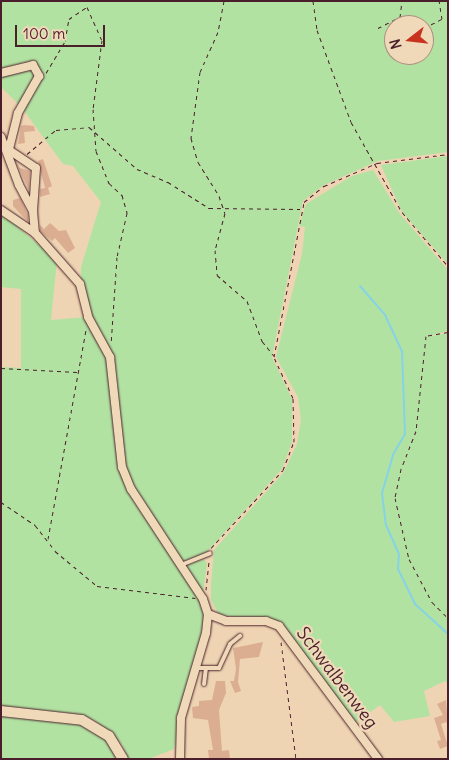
<!DOCTYPE html>
<html>
<head>
<meta charset="utf-8">
<style>
	body { margin:0 }
	#map { position:relative; width:449px; height:760px; overflow:hidden; background:#eed4b2; font-family:Delius,sans-serif }
	div>[style] { position:absolute }
	.green>* { inset:0; background:#b2e2a2 }
	.stream>* { height:2px; margin:-1px; padding:0 1px; transform-origin:1px; border-radius:1px; background:#86d3e5 }
	.building>* { inset:0; background:#dcae91 }
	.path>* { height:1px; margin-top:-0.5px; transform-origin:0; background:repeating-linear-gradient(90deg,#4a1f2b 0 4px,transparent 0 8px) }
	.roads { filter:drop-shadow(0 0 1px #4a1f2b) drop-shadow(0 0 1px #4a1f2b) }
	.lane>* { height:4px; margin:-2px; padding:0 2px; transform-origin:2px; border-radius:2px; background:#efd9b8 }
	.street>* { height:8px; margin:-4px; padding:0 4px; transform-origin:4px; border-radius:4px; background:#efd9b8 }
	.secondary>* { height:10px; margin:-5px; padding:0 5px; transform-origin:5px; border-radius:5px; background:#efd9b8 }
	span { translate:-50% -50%; white-space:nowrap; text-align:center; line-height:1.15; -webkit-text-stroke:4.5px #efd9b8; paint-order:stroke }
	.street-label { font-size:18px; color:#4a1f2b }
	.frame { position:absolute; inset:0; border:2px solid #4a1f2b; pointer-events:none }
	.north { position:absolute; left:384px; top:15px; width:50px; height:50px; box-sizing:border-box; background:#efd9b8; border:1px solid #ad8f80; border-radius:50%; rotate:254deg; font-size:14px; font-weight:700; line-height:20px; text-align:center; color:#4a1f2b }
	.north::after { content:''; display:block; margin:auto; width:18px; height:22px; background:#c8321e; clip-path:polygon(50% 0,100% 100%,50% 72%,0 100%) }
	.scale { position:absolute; left:15px; top:25px; width:90px; height:22px; box-sizing:border-box; border:2px solid #4a1f2b; border-top:0; padding-left:6px; font-size:15px; line-height:18px; white-space:nowrap; color:#4a1f2b; -webkit-text-stroke:4px #efd9b8; paint-order:stroke }
</style>
</head>
<body>
<div id="map">
	<div class="green">
		<div style="clip-path:polygon(evenodd,1px 1px,448px 1px,448px 152px,378px 161px,324px 185px,303px 201px,272px 357px,292px 399px,292px 442px,282px 469px,207px 552px,180px 564px,132px 487px,123px 466px,112px 357px,89px 317px,81px 283px,81px 267px,101px 202px,73px 166px,63px 164px,22px 108px,38px 68px,1px 72px,1px 1px,394px 25px,424px 25px,424px 55px,394px 55px,394px 25px)"></div>
		<div style="clip-path:polygon(33px 66px,38px 76px,20px 106px,1px 87px,1px 73px)"></div>
		<div style="clip-path:polygon(448px 156px,448px 264px,402px 212px,381px 165px)"></div>
		<div style="clip-path:polygon(373px 170px,400px 214px,448px 270px,448px 331px,425px 337px,448px 333px,448px 684px,445px 681px,424px 691px,430px 716px,394px 722px,380px 705px,354px 724px,278px 621px,219px 615px,211px 600px,211px 584px,214px 550px,284px 472px,297px 444px,301px 420px,298px 397px,276px 357px,302px 254px,305px 227px,299px 226px,306px 204px,352px 176px)"></div>
		<div style="clip-path:polygon(1px 213px,57px 260px,51px 320px,87px 317px,108px 361px,120px 472px,134px 502px,195px 591px,204px 614px,205px 626px,187px 687px,174px 749px,148px 759px,128px 759px,122px 744px,94px 720px,62px 712px,16px 712px,1px 707px,1px 367px,21px 368px,21px 289px,1px 287px)"></div>
		<div style="clip-path:polygon(203px 559px,207px 563px,203px 594px,183px 567px)"></div>
		<div style="clip-path:polygon(1px 713px,81px 723px,101px 733px,120px 759px,1px 759px)"></div>
	</div>
	<div class="stream">
		<div style="left:360px;top:286px;width:38px;rotate:49deg"></div>
		<div style="left:385px;top:315px;width:40px;rotate:65deg"></div>
		<div style="left:402px;top:351px;width:83px;rotate:87.9deg"></div>
		<div style="left:405px;top:434px;width:24px;rotate:120deg"></div>
		<div style="left:393px;top:455px;width:40px;rotate:106deg"></div>
		<div style="left:382px;top:493px;width:32px;rotate:83deg"></div>
		<div style="left:386px;top:525px;width:32px;rotate:66deg"></div>
		<div style="left:399px;top:554px;width:15px;rotate:94deg"></div>
		<div style="left:398px;top:569px;width:39px;rotate:64deg"></div>
		<div style="left:415px;top:604px;width:45px;rotate:42.3deg"></div>
	</div>
	<div class="building">
		<div style="clip-path:polygon(24px 125px,34px 126px,35px 131px,24px 132px,25px 143px,18px 144px,21px 126px)"></div>
		<div style="clip-path:polygon(43px 159px,52px 186px,48px 188px,50px 194px,40px 197px,40px 189px,45px 188px,38px 161px)"></div>
		<div style="clip-path:polygon(16px 162px,20px 168px,30px 171px,29px 190px)"></div>
		<div style="clip-path:polygon(20px 198px,28px 215px,28px 222px,13px 206px,13px 200px)"></div>
		<div style="clip-path:polygon(50px 223px,59px 231px,66px 230px,75px 248px,68px 253px,55px 238px,52px 241px,40px 231px,40px 225px,44px 229px)"></div>
		<div style="clip-path:polygon(263px 642px,259px 657px,240px 659px,238px 682px,241px 691px,235px 693px,230px 681px,234px 681px,236px 669px,233px 648px)"></div>
		<div style="clip-path:polygon(216px 681px,225px 681px,226px 693px,219px 710px,222px 751px,229px 750px,230px 759px,209px 759px,208px 750px,213px 750px,208px 720px,193px 718px,192px 707px,199px 706px,199px 701px,212px 700px)"></div>
		<div style="clip-path:polygon(446px 700px,448px 726px,446px 722px,441px 724px,448px 746px,440px 749px,437px 741px,441px 740px,434px 718px,443px 715px,437px 704px)"></div>
	</div>
	<div class="path">
		<div style="left:224px;top:1px;width:32px;rotate:101deg"></div>
		<div style="left:218px;top:32px;width:44px;rotate:114.2deg"></div>
		<div style="left:200px;top:72px;width:67px;rotate:97.8deg"></div>
		<div style="left:191px;top:138px;width:25px;rotate:74deg"></div>
		<div style="left:198px;top:162px;width:40px;rotate:58deg"></div>
		<div style="left:219px;top:196px;width:18px;rotate:71deg"></div>
		<div style="left:225px;top:213px;width:38px;rotate:105deg"></div>
		<div style="left:215px;top:250px;width:25px;rotate:85deg"></div>
		<div style="left:217px;top:275px;width:40px;rotate:41deg"></div>
		<div style="left:247px;top:301px;width:43px;rotate:69.4deg"></div>
		<div style="left:262px;top:341px;width:19px;rotate:51deg"></div>
		<div style="left:313px;top:1px;width:29px;rotate:82deg"></div>
		<div style="left:317px;top:30px;width:98px;rotate:69.7deg"></div>
		<div style="left:351px;top:122px;width:103px;rotate:60.5deg"></div>
		<div style="left:402px;top:212px;width:71px;rotate:49.6deg"></div>
		<div style="left:378px;top:28px;width:25px;rotate:-27deg"></div>
		<div style="left:400px;top:17px;width:16px;rotate:-83deg"></div>
		<div style="left:424px;top:28px;width:20px;rotate:-27deg"></div>
		<div style="left:442px;top:19px;width:18px;rotate:-99deg"></div>
		<div style="left:46px;top:73px;width:37px;rotate:-59deg"></div>
		<div style="left:65px;top:41px;width:22px;rotate:-80deg"></div>
		<div style="left:69px;top:19px;width:22px;rotate:-34deg"></div>
		<div style="left:87px;top:7px;width:36px;rotate:66deg"></div>
		<div style="left:102px;top:40px;width:70px;rotate:97.4deg"></div>
		<div style="left:93px;top:109px;width:42px;rotate:85.9deg"></div>
		<div style="left:96px;top:151px;width:35px;rotate:68deg"></div>
		<div style="left:109px;top:183px;width:18px;rotate:43deg"></div>
		<div style="left:122px;top:195px;width:19px;rotate:74deg"></div>
		<div style="left:127px;top:213px;width:45px;rotate:102.8deg"></div>
		<div style="left:117px;top:257px;width:87px;rotate:93.9deg"></div>
		<div style="left:27px;top:154px;width:38px;rotate:-40deg"></div>
		<div style="left:56px;top:130px;width:33px;rotate:-5deg"></div>
		<div style="left:89px;top:127px;width:64px;rotate:41.2deg"></div>
		<div style="left:137px;top:169px;width:34px;rotate:23deg"></div>
		<div style="left:168px;top:182px;width:49px;rotate:32.4deg"></div>
		<div style="left:209px;top:208px;width:91px;rotate:0.6deg"></div>
		<div style="left:448px;top:332px;width:22px;rotate:170deg"></div>
		<div style="left:426px;top:336px;width:96px;rotate:96deg"></div>
		<div style="left:416px;top:431px;width:41px;rotate:111.5deg"></div>
		<div style="left:401px;top:469px;width:30px;rotate:102deg"></div>
		<div style="left:395px;top:498px;width:63px;rotate:77.1deg"></div>
		<div style="left:409px;top:559px;width:49px;rotate:61.9deg"></div>
		<div style="left:432px;top:602px;width:23px;rotate:45deg"></div>
		<div style="left:1px;top:368px;width:76px;rotate:3deg"></div>
		<div style="left:1px;top:502px;width:41px;rotate:34.1deg"></div>
		<div style="left:35px;top:525px;width:33px;rotate:52deg"></div>
		<div style="left:55px;top:551px;width:55px;rotate:39.8deg"></div>
		<div style="left:97px;top:586px;width:99px;rotate:7deg"></div>
		<div style="left:48px;top:539px;width:213px;rotate:-79.7deg"></div>
		<div style="left:211px;top:548px;width:106px;rotate:-47.3deg"></div>
		<div style="left:283px;top:470px;width:30px;rotate:-69deg"></div>
		<div style="left:294px;top:442px;width:44px;rotate:-91.3deg"></div>
		<div style="left:293px;top:398px;width:45px;rotate:-114.9deg"></div>
		<div style="left:274px;top:357px;width:158px;rotate:-79deg"></div>
		<div style="left:304px;top:202px;width:26px;rotate:-39deg"></div>
		<div style="left:324px;top:186px;width:58px;rotate:-23.5deg"></div>
		<div style="left:377px;top:163px;width:72px;rotate:-7.2deg"></div>
		<div style="left:206px;top:590px;width:31px;rotate:-84deg"></div>
		<div style="left:281px;top:642px;width:118px;rotate:82.7deg"></div>
	</div>
	<div class="roads">
		<div class="lane">
			<div style="left:181px;top:565px;width:31px;rotate:-22deg"></div>
			<div style="left:195px;top:668px;width:24px"></div>
			<div style="left:219px;top:668px;width:26px;rotate:-65deg"></div>
			<div style="left:230px;top:644px;width:13px;rotate:-39deg"></div>
			<div style="left:204px;top:684px;width:16px;rotate:-83deg"></div>
		</div>
		<div class="street">
			<div style="left:1px;top:73px;width:33px;rotate:-14deg"></div>
			<div style="left:33px;top:65px;width:13px;rotate:61deg"></div>
			<div style="left:39px;top:76px;width:43px;rotate:119.6deg"></div>
			<div style="left:18px;top:113px;width:38px;rotate:104deg"></div>
			<div style="left:1px;top:137px;width:51px;rotate:69.4deg"></div>
			<div style="left:19px;top:185px;width:30px;rotate:62deg"></div>
			<div style="left:33px;top:211px;width:22px;rotate:85deg"></div>
			<div style="left:9px;top:150px;width:32px;rotate:34deg"></div>
			<div style="left:36px;top:168px;width:43px;rotate:94deg"></div>
			<div style="left:1px;top:210px;width:41px;rotate:34.1deg"></div>
			<div style="left:35px;top:233px;width:68px;rotate:48.6deg"></div>
			<div style="left:80px;top:284px;width:34px;rotate:76deg"></div>
			<div style="left:88px;top:317px;width:46px;rotate:61.2deg"></div>
			<div style="left:110px;top:357px;width:111px;rotate:83.8deg"></div>
			<div style="left:122px;top:467px;width:24px;rotate:68deg"></div>
			<div style="left:131px;top:489px;width:131px;rotate:56.8deg"></div>
			<div style="left:203px;top:599px;width:16px;rotate:72deg"></div>
			<div style="left:208px;top:614px;width:19px;rotate:96deg"></div>
			<div style="left:206px;top:633px;width:89px;rotate:106.4deg"></div>
			<div style="left:181px;top:718px;width:41px;rotate:91.4deg"></div>
			<div style="left:208px;top:614px;width:19px;rotate:21deg"></div>
			<div style="left:226px;top:621px;width:40px"></div>
			<div style="left:266px;top:621px;width:14px;rotate:21deg"></div>
			<div style="left:279px;top:626px;width:166px;rotate:53.3deg"></div>
		</div>
		<div class="secondary">
			<div style="left:1px;top:711px;width:81px;rotate:6.3deg"></div>
			<div style="left:82px;top:720px;width:31px;rotate:31deg"></div>
			<div style="left:109px;top:736px;width:27px;rotate:59deg"></div>
		</div>
	</div>
	<div class="street-label">
		<span style="left:337px;top:678px;rotate:53deg">Schwalbenweg</span>
	</div>
	<div class="frame"></div>
	<div class="north">N</div>
	<div class="scale">100 m</div>
</div>
</body>
</html>
